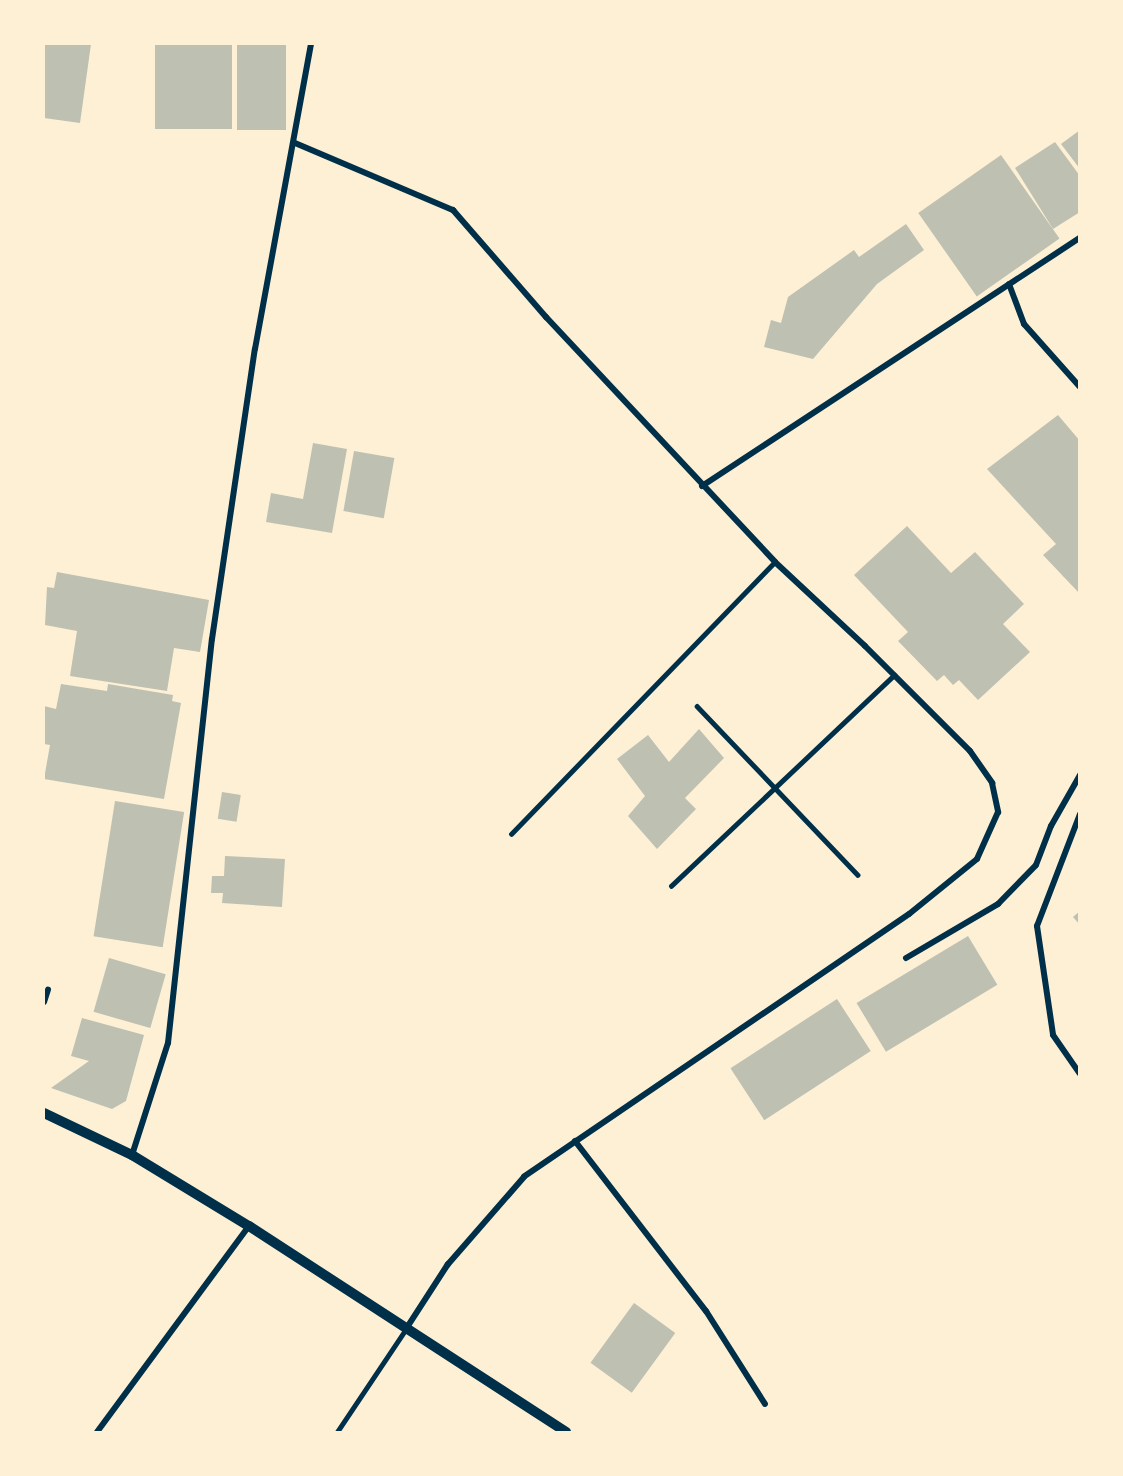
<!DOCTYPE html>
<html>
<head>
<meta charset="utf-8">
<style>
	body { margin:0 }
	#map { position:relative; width:1123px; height:1476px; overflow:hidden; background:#fdf0d5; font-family:"IBM Plex Sans",sans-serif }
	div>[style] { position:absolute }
	.building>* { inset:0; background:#bec0b2; transform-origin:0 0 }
	.service>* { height:4.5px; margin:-2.25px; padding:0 2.25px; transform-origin:2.25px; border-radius:2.25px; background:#003049 }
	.minor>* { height:6px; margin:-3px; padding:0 3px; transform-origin:3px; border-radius:3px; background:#003049 }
	.tertiary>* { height:10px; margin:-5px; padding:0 5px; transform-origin:5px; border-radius:5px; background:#003049 }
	span { translate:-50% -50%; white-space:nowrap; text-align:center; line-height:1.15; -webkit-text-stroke:6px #fdf0d5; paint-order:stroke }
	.frame { position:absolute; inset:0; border:45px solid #fdf0d5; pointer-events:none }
</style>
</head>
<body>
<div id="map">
	<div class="building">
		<div style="clip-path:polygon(44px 44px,91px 44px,80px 123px,44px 118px)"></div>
		<div style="left:155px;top:44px;width:77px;height:85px"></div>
		<div style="left:237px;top:44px;width:49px;height:86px"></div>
		<div style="clip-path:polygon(1080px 130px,1080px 169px,1061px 144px)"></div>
		<div style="clip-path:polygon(1055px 142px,1080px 176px,1080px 212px,1053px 229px,1015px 168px)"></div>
		<div style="left:1001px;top:155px;width:102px;height:101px;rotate:55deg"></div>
		<div style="clip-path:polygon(906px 224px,924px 250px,877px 284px,813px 359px,764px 347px,771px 320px,781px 323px,788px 297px,854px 250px,859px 257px)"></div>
		<div style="clip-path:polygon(1058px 415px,1080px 441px,1080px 594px,1043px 555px,1056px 544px,987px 469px)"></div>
		<div style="clip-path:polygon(313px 443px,347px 449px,332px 533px,266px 522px,271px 493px,303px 499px)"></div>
		<div style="left:354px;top:451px;width:41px;height:61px;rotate:10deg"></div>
		<div style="clip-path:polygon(907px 526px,951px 573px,975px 552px,1024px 604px,1003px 624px,1030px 652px,978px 700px,959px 680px,953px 685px,944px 675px,937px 681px,898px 641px,908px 632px,854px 575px)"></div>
		<div style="clip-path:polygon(57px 572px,209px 600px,200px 652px,174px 648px,167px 691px,70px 676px,77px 631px,45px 625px,47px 587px,54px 588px)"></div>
		<div style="clip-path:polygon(61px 684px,107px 691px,108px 684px,173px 695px,172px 701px,181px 703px,164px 799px,44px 779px,50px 745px,44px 744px,44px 706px,56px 709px)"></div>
		<div style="clip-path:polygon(699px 729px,724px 758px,685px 798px,696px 809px,657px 849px,628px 816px,645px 796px,617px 759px,648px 735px,669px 762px)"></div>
		<div style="left:222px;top:792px;width:19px;height:27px;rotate:9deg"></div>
		<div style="left:115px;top:801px;width:70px;height:137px;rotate:9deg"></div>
		<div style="clip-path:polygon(225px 856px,285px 859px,282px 907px,222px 903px,223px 893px,211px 893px,212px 876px,224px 876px)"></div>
		<div style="clip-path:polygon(1080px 911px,1080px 925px,1073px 917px)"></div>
		<div style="left:968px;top:936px;width:57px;height:130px;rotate:59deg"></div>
		<div style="left:109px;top:958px;width:59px;height:56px;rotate:16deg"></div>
		<div style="left:837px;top:999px;width:62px;height:127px;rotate:57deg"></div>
		<div style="clip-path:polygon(82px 1018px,144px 1035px,126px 1101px,112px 1109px,51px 1088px,89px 1061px,71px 1056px)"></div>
		<div style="left:634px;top:1303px;width:51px;height:74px;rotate:36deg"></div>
	</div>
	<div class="service">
		<div style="left:697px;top:706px;width:233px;rotate:46.4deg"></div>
		<div style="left:511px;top:834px;width:379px;rotate:-45.9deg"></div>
		<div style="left:671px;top:886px;width:307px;rotate:-43.4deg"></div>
		<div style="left:337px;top:1432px;width:124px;rotate:-56.2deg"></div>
	</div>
	<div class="minor">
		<div style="left:295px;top:143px;width:172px;rotate:23deg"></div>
		<div style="left:453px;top:210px;width:142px;rotate:49deg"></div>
		<div style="left:546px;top:317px;width:335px;rotate:46.9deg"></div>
		<div style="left:775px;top:562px;width:123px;rotate:43deg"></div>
		<div style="left:865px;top:646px;width:148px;rotate:45deg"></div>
		<div style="left:970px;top:751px;width:39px;rotate:55deg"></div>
		<div style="left:992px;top:783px;width:30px;rotate:78deg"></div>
		<div style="left:998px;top:812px;width:51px;rotate:114.1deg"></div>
		<div style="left:977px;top:859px;width:87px;rotate:141deg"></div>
		<div style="left:909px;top:914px;width:466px;rotate:145.7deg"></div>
		<div style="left:524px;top:1177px;width:116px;rotate:131.1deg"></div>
		<div style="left:448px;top:1264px;width:77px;rotate:122.9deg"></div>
		<div style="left:1009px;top:284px;width:43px;rotate:69.4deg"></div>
		<div style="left:1024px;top:324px;width:84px;rotate:48.4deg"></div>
		<div style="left:702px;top:486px;width:452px;rotate:-33.3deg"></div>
		<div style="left:1080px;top:814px;width:120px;rotate:111deg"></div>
		<div style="left:1037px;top:926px;width:110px;rotate:81.6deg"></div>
		<div style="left:1053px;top:1035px;width:47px;rotate:55.3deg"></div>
		<div style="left:906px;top:958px;width:107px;rotate:-30.4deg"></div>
		<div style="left:998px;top:904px;width:54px;rotate:-45.7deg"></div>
		<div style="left:1036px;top:865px;width:42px;rotate:-69deg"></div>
		<div style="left:1051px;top:826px;width:59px;rotate:-60.4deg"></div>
		<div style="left:44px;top:1002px;width:13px;rotate:-72deg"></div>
		<div style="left:575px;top:1141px;width:215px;rotate:52.4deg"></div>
		<div style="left:706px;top:1311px;width:110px;rotate:57.6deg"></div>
		<div style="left:132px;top:1155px;width:118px;rotate:-72.2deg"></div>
		<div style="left:168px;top:1043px;width:406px;rotate:-83.8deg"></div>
		<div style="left:212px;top:639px;width:293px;rotate:-81.6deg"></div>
		<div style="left:255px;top:349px;width:310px;rotate:-79.6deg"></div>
		<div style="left:97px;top:1432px;width:256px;rotate:-53.6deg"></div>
	</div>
	<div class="tertiary">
		<div style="left:44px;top:1113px;width:98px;rotate:25.5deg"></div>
		<div style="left:132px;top:1155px;width:137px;rotate:31.3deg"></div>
		<div style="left:249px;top:1226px;width:378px;rotate:33deg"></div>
	</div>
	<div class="frame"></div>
</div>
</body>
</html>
